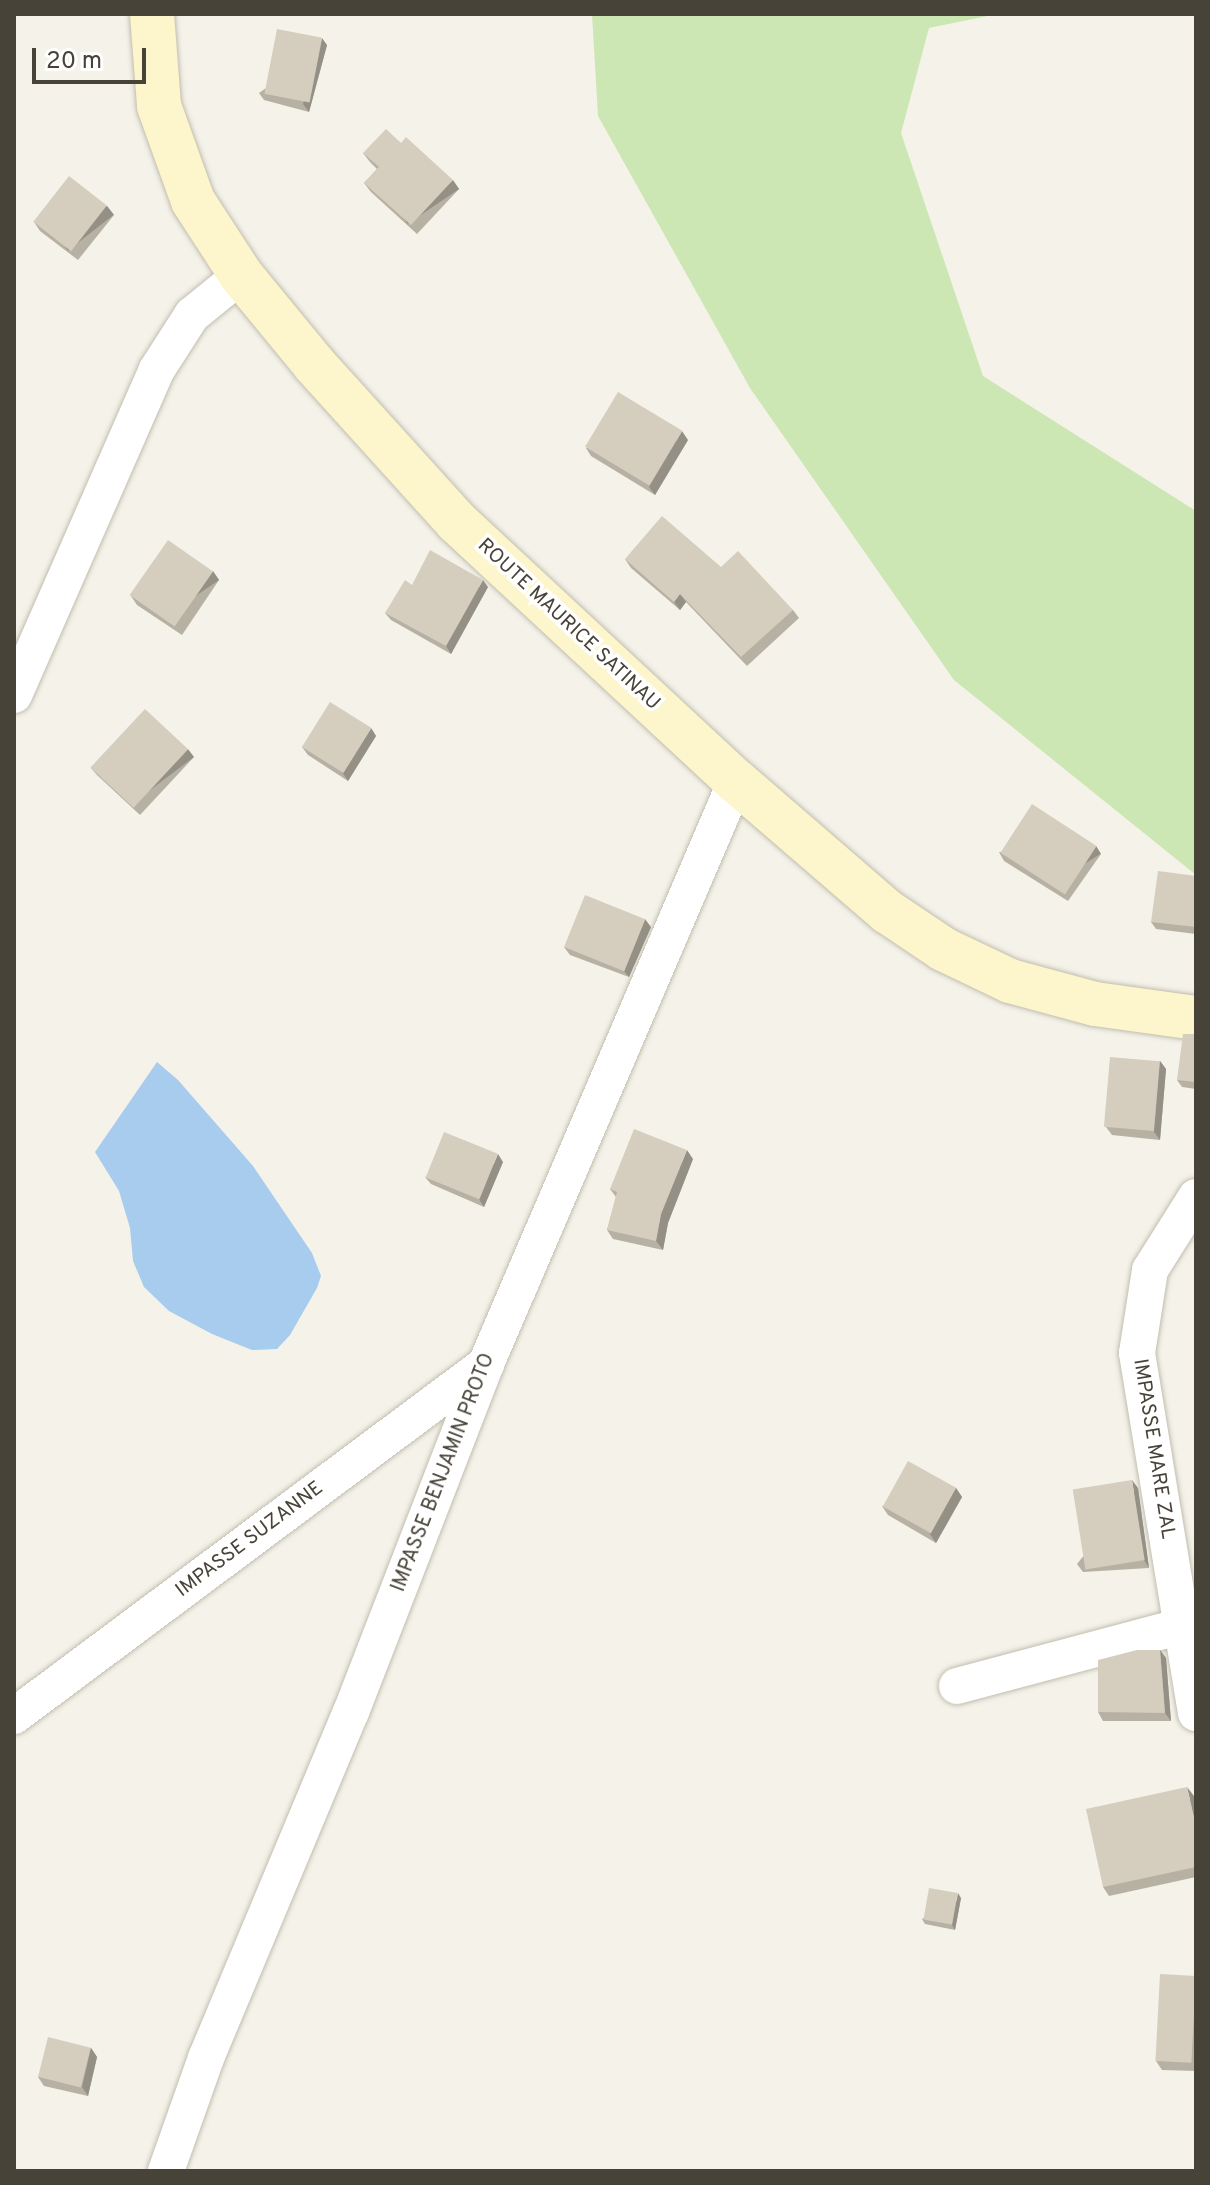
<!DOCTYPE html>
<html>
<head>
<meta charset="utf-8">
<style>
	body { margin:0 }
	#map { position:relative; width:1210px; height:2185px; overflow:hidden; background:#f4f2e9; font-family:Overpass,sans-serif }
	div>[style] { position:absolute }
	.green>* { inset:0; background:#cce7b4 }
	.water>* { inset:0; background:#a8ccee }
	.roads { filter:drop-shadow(0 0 2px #c2bdaf) drop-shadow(0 0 2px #c2bdaf) }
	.street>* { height:36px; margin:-18px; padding:0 18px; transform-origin:18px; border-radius:18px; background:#fff }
	.secondary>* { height:44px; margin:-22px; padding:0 22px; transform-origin:22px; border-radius:22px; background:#fdf5cb }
	.wall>* { inset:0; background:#b7b1a4 }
	.shaded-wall>* { inset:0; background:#959086; transform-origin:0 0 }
	.building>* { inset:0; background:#d5cebf; transform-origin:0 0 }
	span { translate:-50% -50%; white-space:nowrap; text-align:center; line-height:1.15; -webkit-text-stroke:7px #fff; paint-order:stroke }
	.street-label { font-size:20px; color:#484338 }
	.frame { position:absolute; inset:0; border:16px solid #484338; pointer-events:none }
	.scale { position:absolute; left:32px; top:48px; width:114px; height:36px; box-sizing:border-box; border:4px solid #484338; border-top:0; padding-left:10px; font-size:24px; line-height:28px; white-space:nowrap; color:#484338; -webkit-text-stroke:6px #fff; paint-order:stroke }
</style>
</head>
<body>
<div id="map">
	<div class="green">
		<div style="clip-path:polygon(592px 14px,997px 14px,929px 28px,901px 133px,983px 376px,1196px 511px,1196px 875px,954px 680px,750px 388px,598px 116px)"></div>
	</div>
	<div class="water">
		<div style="clip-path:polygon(157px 1062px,178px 1080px,253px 1166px,312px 1253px,321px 1276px,317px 1288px,290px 1335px,277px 1349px,252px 1350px,212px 1334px,169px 1311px,144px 1287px,133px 1261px,130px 1228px,119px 1191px,95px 1152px)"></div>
	</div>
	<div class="roads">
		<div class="street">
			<div style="left:14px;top:695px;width:354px;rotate:-66.3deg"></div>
			<div style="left:156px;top:371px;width:67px;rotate:-57.3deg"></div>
			<div style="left:192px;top:315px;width:63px;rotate:-39.2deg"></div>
			<div style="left:1196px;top:1197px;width:86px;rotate:122.2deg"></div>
			<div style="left:1150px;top:1270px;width:84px;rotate:98.9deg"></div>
			<div style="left:1137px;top:1353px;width:365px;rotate:80.7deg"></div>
			<div style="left:957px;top:1686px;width:233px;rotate:-14.9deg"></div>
			<div style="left:14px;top:1716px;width:589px;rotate:-36.71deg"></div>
			<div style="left:166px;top:2171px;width:120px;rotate:-70.5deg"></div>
			<div style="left:206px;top:2058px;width:375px;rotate:-67.3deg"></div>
			<div style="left:351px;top:1712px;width:373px;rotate:-68.8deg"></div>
			<div style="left:486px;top:1364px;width:634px;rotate:-66.79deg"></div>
		</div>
		<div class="secondary">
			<div style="left:152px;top:14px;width:92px;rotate:85.6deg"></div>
			<div style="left:159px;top:106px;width:101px;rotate:70.3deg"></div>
			<div style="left:193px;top:201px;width:88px;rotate:57deg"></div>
			<div style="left:241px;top:275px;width:115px;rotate:50.6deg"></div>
			<div style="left:314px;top:364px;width:213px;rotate:47.9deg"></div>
			<div style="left:457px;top:522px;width:381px;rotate:42.9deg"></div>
			<div style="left:736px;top:781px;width:201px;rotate:40.8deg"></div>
			<div style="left:888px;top:912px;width:66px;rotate:33.9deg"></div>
			<div style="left:943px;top:949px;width:74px;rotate:25.5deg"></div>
			<div style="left:1010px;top:981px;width:88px;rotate:15.1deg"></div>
			<div style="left:1095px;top:1004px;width:102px;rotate:7.9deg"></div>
		</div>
	</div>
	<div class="wall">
		<div style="clip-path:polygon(327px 45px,309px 112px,264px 100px,259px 93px)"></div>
		<div style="clip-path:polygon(401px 143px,459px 189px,417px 234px,371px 192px,364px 183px,377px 169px,370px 162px,363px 153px)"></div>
		<div style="clip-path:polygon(107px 206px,114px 215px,78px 260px,40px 231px,34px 222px)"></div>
		<div style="clip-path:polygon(688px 440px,655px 495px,591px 456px,586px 448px)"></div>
		<div style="clip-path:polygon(625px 559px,721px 567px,793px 610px,799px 618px,747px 666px,686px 602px,680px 610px,631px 568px)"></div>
		<div style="clip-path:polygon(219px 580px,182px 635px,137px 605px,131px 596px)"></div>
		<div style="clip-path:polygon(412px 585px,488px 587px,451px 654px,391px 620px,385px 613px)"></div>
		<div style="clip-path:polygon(371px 728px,376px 736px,348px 781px,308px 755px,302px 747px)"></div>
		<div style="clip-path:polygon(194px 757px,140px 815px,97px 775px,91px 768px)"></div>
		<div style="clip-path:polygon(1096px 846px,1101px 854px,1068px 901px,1004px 861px,999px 852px)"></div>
		<div style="clip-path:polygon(1196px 876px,1196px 934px,1156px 929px,1151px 922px)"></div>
		<div style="clip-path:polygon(651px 927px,629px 977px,570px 955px,564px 947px)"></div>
		<div style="clip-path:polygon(1196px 1034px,1196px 1089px,1182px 1087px,1177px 1080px)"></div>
		<div style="clip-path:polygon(1160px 1061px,1166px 1069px,1160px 1140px,1112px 1135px,1106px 1127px)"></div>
		<div style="clip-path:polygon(693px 1159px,668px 1223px,663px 1250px,613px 1239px,607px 1230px,616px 1197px,610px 1189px)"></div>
		<div style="clip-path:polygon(503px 1162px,484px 1207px,431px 1184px,425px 1177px)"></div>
		<div style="clip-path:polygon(956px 1488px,962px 1497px,936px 1543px,888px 1515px,882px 1506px)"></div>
		<div style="clip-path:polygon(1138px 1488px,1149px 1568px,1083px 1572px,1077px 1564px)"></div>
		<div style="clip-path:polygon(1160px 1650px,1166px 1658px,1171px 1721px,1103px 1721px,1098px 1712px)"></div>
		<div style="clip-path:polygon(1194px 1796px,1196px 1806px,1196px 1877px,1109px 1896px,1103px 1887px)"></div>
		<div style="clip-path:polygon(961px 1898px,955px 1930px,925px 1924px,922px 1919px)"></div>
		<div style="clip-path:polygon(1196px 1976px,1196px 2071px,1162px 2070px,1156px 2061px)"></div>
		<div style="clip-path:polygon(91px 2048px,97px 2057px,88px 2096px,44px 2086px,38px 2077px)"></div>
	</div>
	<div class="shaded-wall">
		<div style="clip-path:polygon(322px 38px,327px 45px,309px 112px,303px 104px)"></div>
		<div style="left:453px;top:180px;width:11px;height:62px;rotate:56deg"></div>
		<div style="left:107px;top:206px;width:11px;height:58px;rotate:52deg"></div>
		<div style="clip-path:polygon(682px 431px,688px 440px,655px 495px,649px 487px)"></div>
		<div style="left:213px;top:571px;width:11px;height:66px;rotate:56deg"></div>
		<div style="clip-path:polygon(483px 580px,488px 587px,451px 654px,446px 646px)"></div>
		<div style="clip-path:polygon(680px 594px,686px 602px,680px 610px,674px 602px)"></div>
		<div style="clip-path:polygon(371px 728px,376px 736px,348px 781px,342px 772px)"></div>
		<div style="left:188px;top:749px;width:10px;height:79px;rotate:53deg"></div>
		<div style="left:1096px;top:846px;width:9px;height:57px;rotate:58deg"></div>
		<div style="clip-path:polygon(645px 919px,651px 927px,629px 977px,623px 970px)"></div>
		<div style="clip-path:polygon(1160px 1061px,1166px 1069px,1160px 1140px,1154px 1132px)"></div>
		<div style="clip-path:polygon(687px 1150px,693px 1159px,668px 1223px,663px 1250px,656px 1241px,661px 1214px)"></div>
		<div style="clip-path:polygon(498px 1154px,503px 1162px,484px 1207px,479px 1199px)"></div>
		<div style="clip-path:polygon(1132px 1480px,1138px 1488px,1149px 1568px,1144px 1560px)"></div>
		<div style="clip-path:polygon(956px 1488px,962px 1497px,936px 1543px,930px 1534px)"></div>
		<div style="clip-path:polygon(1160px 1650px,1166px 1658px,1171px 1721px,1165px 1713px)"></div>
		<div style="clip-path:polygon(1187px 1787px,1194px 1796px,1196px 1806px,1196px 1826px)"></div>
		<div style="clip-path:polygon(958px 1893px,961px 1898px,955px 1930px,952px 1925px)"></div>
		<div style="clip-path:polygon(91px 2048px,97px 2057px,88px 2096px,82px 2087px)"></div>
	</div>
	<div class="building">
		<div style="left:277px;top:29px;width:46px;height:66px;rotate:11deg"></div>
		<div style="clip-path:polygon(386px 129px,401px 143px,406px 137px,453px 180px,411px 225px,364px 183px,379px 167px,363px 153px)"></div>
		<div style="left:69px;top:176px;width:48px;height:58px;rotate:38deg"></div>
		<div style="left:618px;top:392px;width:75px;height:64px;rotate:31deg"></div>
		<div style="clip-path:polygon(662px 516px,721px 567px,738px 551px,793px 610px,741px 657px,680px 594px,674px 602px,625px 559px)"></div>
		<div style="left:168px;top:540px;width:55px;height:67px;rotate:35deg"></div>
		<div style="clip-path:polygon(430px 550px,483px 580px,446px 646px,385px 613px,405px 580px,412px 585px)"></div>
		<div style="left:330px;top:702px;width:49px;height:53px;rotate:32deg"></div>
		<div style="left:145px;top:709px;width:59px;height:80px;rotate:43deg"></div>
		<div style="left:1032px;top:804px;width:77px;height:58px;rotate:33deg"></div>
		<div style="clip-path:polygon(1158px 871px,1196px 876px,1196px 927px,1151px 922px)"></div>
		<div style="left:585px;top:895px;width:65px;height:56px;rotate:22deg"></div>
		<div style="clip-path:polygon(1183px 1034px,1196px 1034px,1196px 1082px,1177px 1080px)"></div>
		<div style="left:1110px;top:1057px;width:50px;height:70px;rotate:5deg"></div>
		<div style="clip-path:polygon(634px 1129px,687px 1150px,661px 1214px,656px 1241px,607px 1230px,617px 1192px,610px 1189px)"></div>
		<div style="left:444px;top:1132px;width:58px;height:49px;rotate:22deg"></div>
		<div style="left:908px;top:1461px;width:55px;height:52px;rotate:29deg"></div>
		<div style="left:1132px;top:1480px;width:81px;height:60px;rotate:81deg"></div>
		<div style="clip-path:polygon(1137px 1650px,1160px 1650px,1165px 1713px,1098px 1712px,1098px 1660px)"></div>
		<div style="clip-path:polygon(1187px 1787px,1196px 1826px,1196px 1867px,1103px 1887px,1086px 1809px)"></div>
		<div style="left:929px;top:1888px;width:29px;height:32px;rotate:10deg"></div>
		<div style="left:1160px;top:1974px;width:36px;height:87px;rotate:3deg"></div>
		<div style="left:48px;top:2037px;width:44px;height:41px;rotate:14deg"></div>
	</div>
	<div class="street-label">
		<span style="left:568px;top:625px;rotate:43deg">ROUTE MAURICE SATINAU</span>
		<span style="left:1153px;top:1449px;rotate:81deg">IMPASSE MARE ZAL</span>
		<span style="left:444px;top:1473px;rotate:-69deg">IMPASSE BENJAMIN PROTO</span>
		<span style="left:250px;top:1540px;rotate:-37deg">IMPASSE SUZANNE</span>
	</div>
	<div class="frame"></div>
	<div class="scale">20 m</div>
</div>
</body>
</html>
